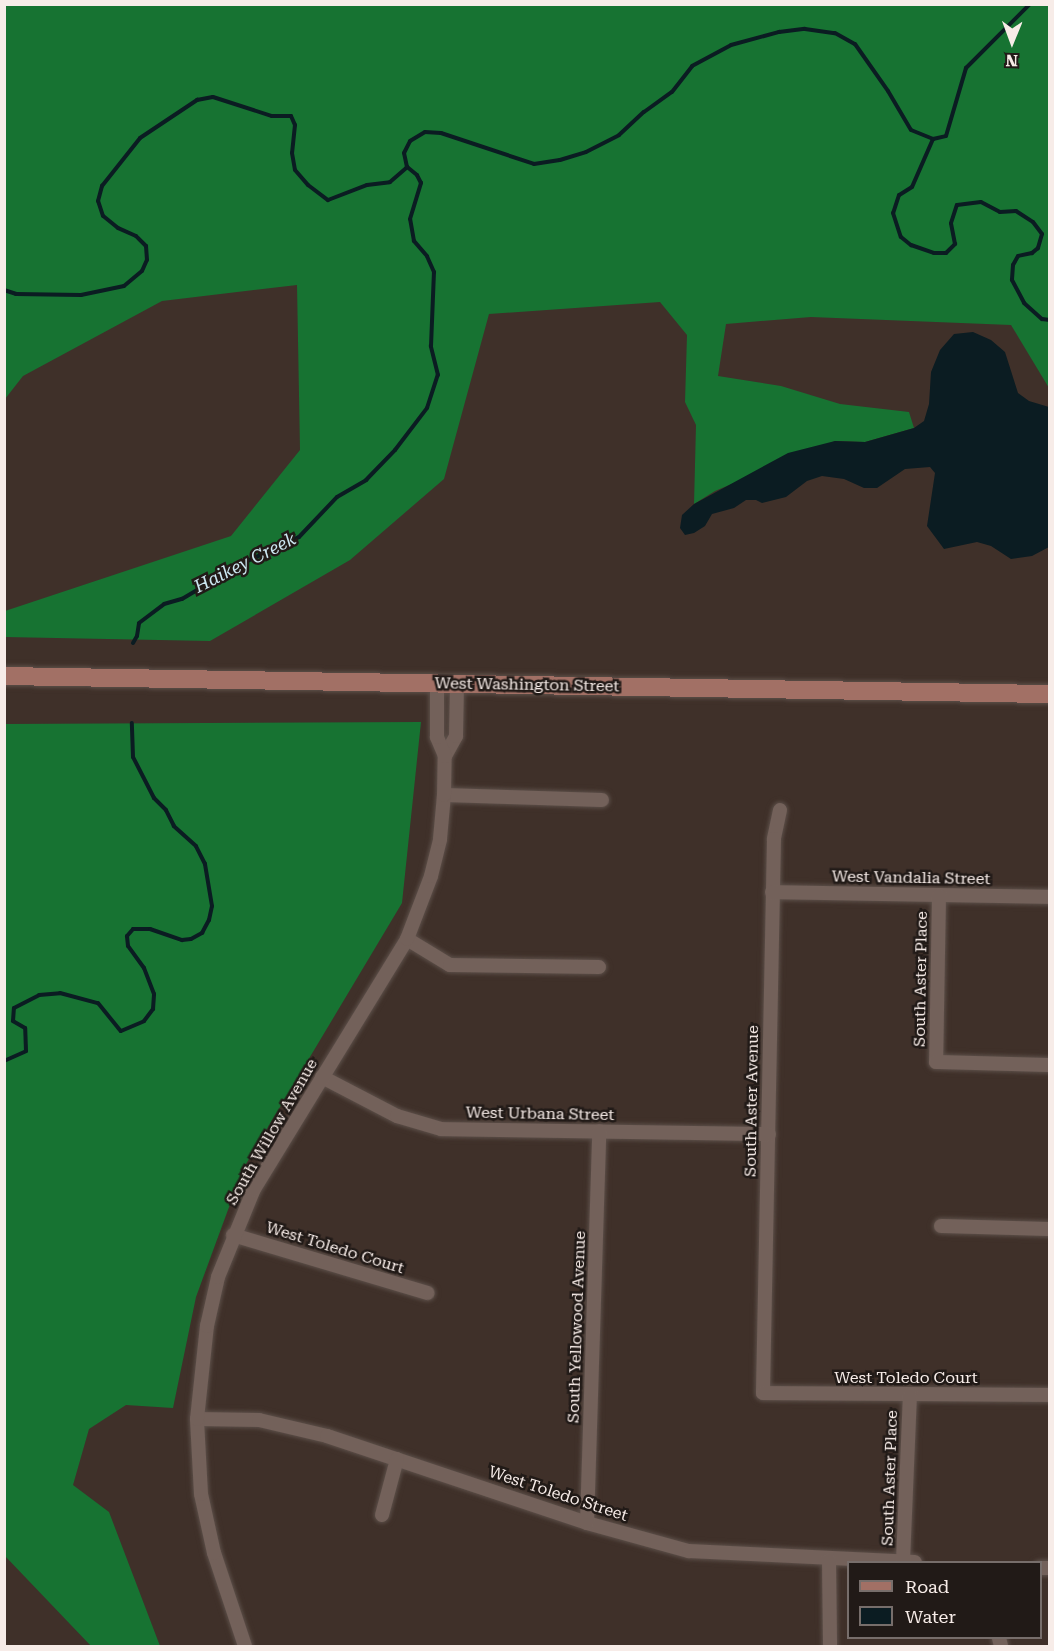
<!DOCTYPE html>
<html>
<head>
<meta charset="utf-8">
<style>
	body { margin:0 }
	#map { position:relative; width:1054px; height:1651px; overflow:hidden; background:#3f3029; font-family:"Roboto Serif",serif }
	div>[style] { position:absolute }
	.forest>* { inset:0; background:#177332 }
	.water>* { inset:0; background:#0b1c22 }
	.stream>* { height:4px; margin:-2px; padding:0 2px; transform-origin:2px; border-radius:2px; background:#0b1c22 }
	.roads { filter:drop-shadow(0 0 2px #5c4f49) drop-shadow(0 0 2px #5c4f49) }
	.minor>* { height:14px; margin:-7px; padding:0 7px; transform-origin:7px; border-radius:7px; background:#73615a }
	.major>* { height:18px; margin:-9px; padding:0 9px; transform-origin:9px; border-radius:9px; background:#a27065 }
	span { translate:-50% -50%; white-space:nowrap; text-align:center; line-height:1.15; -webkit-text-stroke:5px #211a17; paint-order:stroke }
	.street-label { font-size:16px; color:#f7ece8 }
	.water-label { font-size:18px; color:#cde8f2; font-style:italic }
	.frame { position:absolute; inset:0; border:6px solid #f7ece8; pointer-events:none }
	.legend { position:absolute; left:847px; top:1561px; width:195px; height:78px; box-sizing:border-box; background:#211a17; border:2px solid #776e6b; margin:0; padding:8px 10px; list-style:none; font-size:18px; color:#f7ece8 }
	.legend li { display:flex; align-items:center; gap:12px; height:30px }
	.legend b { width:30px; border:2px solid #776e6b }
	.north { position:absolute; left:982px; top:12px; width:60px; height:60px; -webkit-text-stroke:4px #211a17; paint-order:stroke; rotate:181deg; font-size:16px; font-weight:700; line-height:24px; text-align:center; color:#f7ece8 }
	.north::after { content:''; display:block; margin:auto; width:21px; height:27px; background:#f7ece8; clip-path:polygon(50% 0,100% 100%,50% 72%,0 100%) }
</style>
</head>
<body>
<div id="map">
	<div class="forest">
		<div style="clip-path:polygon(5px 5px,1049px 5px,1049px 388px,1011px 325px,811px 317px,726px 324px,718px 376px,781px 386px,840px 404px,909px 412px,914px 428px,865px 442px,835px 441px,715px 491px,694px 504px,696px 425px,685px 402px,687px 335px,660px 302px,489px 314px,444px 479px,350px 560px,210px 641px,5px 637px,5px 611px,231px 536px,300px 450px,297px 285px,162px 301px,23px 376px,5px 399px)"></div>
		<div style="clip-path:polygon(421px 722px,402px 903px,243px 1169px,196px 1297px,173px 1408px,126px 1405px,89px 1429px,73px 1485px,109px 1512px,160px 1646px,91px 1646px,5px 1556px,5px 724px)"></div>
	</div>
	<div class="water">
		<div style="clip-path:polygon(973px 332px,991px 340px,1005px 352px,1018px 393px,1029px 401px,1049px 407px,1049px 547px,1032px 556px,1011px 559px,991px 546px,977px 542px,944px 549px,927px 526px,935px 473px,930px 467px,905px 469px,877px 488px,864px 488px,844px 479px,822px 476px,807px 481px,786px 497px,762px 503px,756px 500px,746px 500px,734px 508px,712px 514px,705px 526px,694px 533px,685px 535px,680px 528px,682px 515px,694px 504px,788px 453px,835px 441px,865px 442px,914px 428px,924px 421px,929px 404px,931px 372px,940px 350px,954px 334px)"></div>
	</div>
	<div class="stream">
		<div style="left:933px;top:139px;width:52px;rotate:113.6deg"></div>
		<div style="left:912px;top:187px;width:15px;rotate:148deg"></div>
		<div style="left:899px;top:195px;width:19px;rotate:108deg"></div>
		<div style="left:893px;top:213px;width:25px;rotate:72deg"></div>
		<div style="left:901px;top:237px;width:13px;rotate:39deg"></div>
		<div style="left:911px;top:245px;width:24px;rotate:19deg"></div>
		<div style="left:934px;top:253px;width:12px"></div>
		<div style="left:946px;top:253px;width:13px;rotate:-45deg"></div>
		<div style="left:955px;top:244px;width:21px;rotate:-101deg"></div>
		<div style="left:951px;top:223px;width:19px;rotate:-72deg"></div>
		<div style="left:957px;top:205px;width:24px;rotate:-7deg"></div>
		<div style="left:981px;top:202px;width:21px;rotate:28deg"></div>
		<div style="left:1000px;top:212px;width:16px;rotate:-4deg"></div>
		<div style="left:1016px;top:211px;width:20px;rotate:33deg"></div>
		<div style="left:1033px;top:222px;width:15px;rotate:53deg"></div>
		<div style="left:1042px;top:234px;width:15px;rotate:106deg"></div>
		<div style="left:1038px;top:248px;width:8px;rotate:140deg"></div>
		<div style="left:1032px;top:253px;width:14px;rotate:168deg"></div>
		<div style="left:1018px;top:256px;width:10px;rotate:119deg"></div>
		<div style="left:1013px;top:265px;width:15px;rotate:94deg"></div>
		<div style="left:1012px;top:280px;width:26px;rotate:62deg"></div>
		<div style="left:1024px;top:303px;width:24px;rotate:42deg"></div>
		<div style="left:1042px;top:319px;width:8px;rotate:7deg"></div>
		<div style="left:4px;top:290px;width:13px;rotate:18deg"></div>
		<div style="left:16px;top:294px;width:65px;rotate:0.9deg"></div>
		<div style="left:81px;top:295px;width:44px;rotate:-11.8deg"></div>
		<div style="left:124px;top:286px;width:23px;rotate:-40deg"></div>
		<div style="left:142px;top:271px;width:12px;rotate:-66deg"></div>
		<div style="left:147px;top:260px;width:14px;rotate:-94deg"></div>
		<div style="left:146px;top:246px;width:14px;rotate:-135deg"></div>
		<div style="left:136px;top:236px;width:20px;rotate:-156deg"></div>
		<div style="left:118px;top:228px;width:19px;rotate:-141deg"></div>
		<div style="left:103px;top:216px;width:16px;rotate:-108deg"></div>
		<div style="left:98px;top:201px;width:16px;rotate:-75deg"></div>
		<div style="left:102px;top:186px;width:61px;rotate:-51.6deg"></div>
		<div style="left:140px;top:138px;width:69px;rotate:-33.7deg"></div>
		<div style="left:197px;top:100px;width:16px;rotate:-11deg"></div>
		<div style="left:213px;top:97px;width:62px;rotate:17.9deg"></div>
		<div style="left:272px;top:116px;width:19px"></div>
		<div style="left:291px;top:116px;width:10px;rotate:66deg"></div>
		<div style="left:295px;top:125px;width:28px;rotate:96deg"></div>
		<div style="left:292px;top:153px;width:17px;rotate:80deg"></div>
		<div style="left:295px;top:170px;width:20px;rotate:49deg"></div>
		<div style="left:308px;top:185px;width:25px;rotate:37deg"></div>
		<div style="left:328px;top:200px;width:42px;rotate:-21deg"></div>
		<div style="left:367px;top:185px;width:23px;rotate:-7deg"></div>
		<div style="left:390px;top:182px;width:23px;rotate:-41deg"></div>
		<div style="left:133px;top:643px;width:8px;rotate:-60deg"></div>
		<div style="left:137px;top:636px;width:13px;rotate:-81deg"></div>
		<div style="left:139px;top:623px;width:31px;rotate:-37deg"></div>
		<div style="left:164px;top:604px;width:19px;rotate:-16deg"></div>
		<div style="left:182px;top:599px;width:66px;rotate:-30.8deg"></div>
		<div style="left:239px;top:565px;width:66px;rotate:-25deg"></div>
		<div style="left:299px;top:537px;width:55px;rotate:-46.5deg"></div>
		<div style="left:337px;top:497px;width:34px;rotate:-30deg"></div>
		<div style="left:366px;top:480px;width:42px;rotate:-46deg"></div>
		<div style="left:395px;top:450px;width:53px;rotate:-52.7deg"></div>
		<div style="left:427px;top:408px;width:35px;rotate:-72deg"></div>
		<div style="left:438px;top:375px;width:30px;rotate:-104deg"></div>
		<div style="left:431px;top:346px;width:74px;rotate:-87.7deg"></div>
		<div style="left:434px;top:272px;width:17px;rotate:-114deg"></div>
		<div style="left:427px;top:256px;width:20px;rotate:-131deg"></div>
		<div style="left:414px;top:241px;width:22px;rotate:-100deg"></div>
		<div style="left:410px;top:219px;width:38px;rotate:-73deg"></div>
		<div style="left:421px;top:183px;width:9px;rotate:-117deg"></div>
		<div style="left:417px;top:175px;width:13px;rotate:-141deg"></div>
		<div style="left:407px;top:167px;width:14px;rotate:-102deg"></div>
		<div style="left:404px;top:153px;width:13px;rotate:-63deg"></div>
		<div style="left:410px;top:141px;width:17px;rotate:-31deg"></div>
		<div style="left:425px;top:132px;width:16px;rotate:4deg"></div>
		<div style="left:441px;top:133px;width:98px;rotate:18.4deg"></div>
		<div style="left:534px;top:164px;width:26px;rotate:-9deg"></div>
		<div style="left:560px;top:160px;width:27px;rotate:-17deg"></div>
		<div style="left:586px;top:152px;width:37px;rotate:-27deg"></div>
		<div style="left:619px;top:135px;width:34px;rotate:-43deg"></div>
		<div style="left:644px;top:112px;width:34px;rotate:-36deg"></div>
		<div style="left:672px;top:92px;width:33px;rotate:-52deg"></div>
		<div style="left:692px;top:66px;width:44px;rotate:-28.3deg"></div>
		<div style="left:731px;top:45px;width:50px;rotate:-15.2deg"></div>
		<div style="left:779px;top:32px;width:26px;rotate:-7deg"></div>
		<div style="left:805px;top:29px;width:30px;rotate:8deg"></div>
		<div style="left:835px;top:33px;width:23px;rotate:29deg"></div>
		<div style="left:855px;top:44px;width:57px;rotate:54.9deg"></div>
		<div style="left:888px;top:91px;width:45px;rotate:59.5deg"></div>
		<div style="left:911px;top:130px;width:24px;rotate:22deg"></div>
		<div style="left:933px;top:139px;width:13px;rotate:-13deg"></div>
		<div style="left:946px;top:136px;width:71px;rotate:-73.6deg"></div>
		<div style="left:966px;top:68px;width:91px;rotate:-45deg"></div>
		<div style="left:4px;top:1061px;width:24px;rotate:-24deg"></div>
		<div style="left:26px;top:1051px;width:23px;rotate:-92deg"></div>
		<div style="left:25px;top:1028px;width:14px;rotate:-150deg"></div>
		<div style="left:13px;top:1021px;width:13px;rotate:-86deg"></div>
		<div style="left:14px;top:1008px;width:28px;rotate:-27deg"></div>
		<div style="left:39px;top:995px;width:21px;rotate:-5deg"></div>
		<div style="left:60px;top:993px;width:39px;rotate:15deg"></div>
		<div style="left:98px;top:1003px;width:36px;rotate:51deg"></div>
		<div style="left:121px;top:1031px;width:25px;rotate:-23deg"></div>
		<div style="left:144px;top:1021px;width:15px;rotate:-53deg"></div>
		<div style="left:153px;top:1009px;width:15px;rotate:-86deg"></div>
		<div style="left:154px;top:994px;width:28px;rotate:-111deg"></div>
		<div style="left:144px;top:968px;width:27px;rotate:-126deg"></div>
		<div style="left:128px;top:946px;width:10px;rotate:-96deg"></div>
		<div style="left:127px;top:936px;width:9px;rotate:-49deg"></div>
		<div style="left:133px;top:929px;width:17px"></div>
		<div style="left:150px;top:929px;width:34px;rotate:19deg"></div>
		<div style="left:182px;top:940px;width:9px;rotate:-6deg"></div>
		<div style="left:191px;top:939px;width:13px;rotate:-29deg"></div>
		<div style="left:202px;top:933px;width:15px;rotate:-62deg"></div>
		<div style="left:209px;top:920px;width:14px;rotate:-78deg"></div>
		<div style="left:212px;top:906px;width:43px;rotate:-99.5deg"></div>
		<div style="left:205px;top:864px;width:20px;rotate:-117deg"></div>
		<div style="left:196px;top:846px;width:30px;rotate:-138deg"></div>
		<div style="left:174px;top:826px;width:18px;rotate:-117deg"></div>
		<div style="left:166px;top:810px;width:17px;rotate:-135deg"></div>
		<div style="left:154px;top:798px;width:46px;rotate:-117.1deg"></div>
		<div style="left:133px;top:757px;width:34px;rotate:-92deg"></div>
	</div>
	<div class="roads">
		<div class="minor">
			<div style="left:445px;top:756px;width:23px;rotate:-61deg"></div>
			<div style="left:456px;top:736px;width:53px;rotate:-88.9deg"></div>
			<div style="left:444px;top:795px;width:158px;rotate:1.8deg"></div>
			<div style="left:780px;top:810px;width:30px;rotate:102deg"></div>
			<div style="left:774px;top:839px;width:554px;rotate:91.14deg"></div>
			<div style="left:763px;top:1393px;width:287px;rotate:0.4deg"></div>
			<div style="left:772px;top:892px;width:278px;rotate:1deg"></div>
			<div style="left:939px;top:896px;width:166px;rotate:91deg"></div>
			<div style="left:936px;top:1062px;width:114px;rotate:1.5deg"></div>
			<div style="left:407px;top:939px;width:50px;rotate:31.2deg"></div>
			<div style="left:450px;top:965px;width:149px;rotate:0.8deg"></div>
			<div style="left:322px;top:1077px;width:85px;rotate:27.5deg"></div>
			<div style="left:397px;top:1116px;width:46px;rotate:16.5deg"></div>
			<div style="left:441px;top:1129px;width:328px;rotate:0.9deg"></div>
			<div style="left:941px;top:1226px;width:109px;rotate:1.6deg"></div>
			<div style="left:233px;top:1235px;width:203px;rotate:16.6deg"></div>
			<div style="left:197px;top:1419px;width:62px;rotate:0.9deg"></div>
			<div style="left:259px;top:1420px;width:70px;rotate:13.2deg"></div>
			<div style="left:327px;top:1436px;width:274px;rotate:18.5deg"></div>
			<div style="left:587px;top:1523px;width:106px;rotate:15.4deg"></div>
			<div style="left:689px;top:1551px;width:226px;rotate:2.8deg"></div>
			<div style="left:382px;top:1515px;width:58px;rotate:-75deg"></div>
			<div style="left:587px;top:1523px;width:392px;rotate:-88.2deg"></div>
			<div style="left:829px;top:1560px;width:86px;rotate:89.3deg"></div>
			<div style="left:903px;top:1561px;width:166px;rotate:-87.6deg"></div>
			<div style="left:1040px;top:1568px;width:10px"></div>
			<div style="left:999px;top:1638px;width:8px;rotate:76deg"></div>
			<div style="left:245px;top:1646px;width:98px;rotate:-108.4deg"></div>
			<div style="left:214px;top:1553px;width:60px;rotate:-102.4deg"></div>
			<div style="left:201px;top:1494px;width:75px;rotate:-93.1deg"></div>
			<div style="left:197px;top:1419px;width:94px;rotate:-83.9deg"></div>
			<div style="left:207px;top:1326px;width:50px;rotate:-77.3deg"></div>
			<div style="left:218px;top:1277px;width:95px;rotate:-67.8deg"></div>
			<div style="left:254px;top:1189px;width:293px;rotate:-58.5deg"></div>
			<div style="left:407px;top:939px;width:67px;rotate:-69.1deg"></div>
			<div style="left:431px;top:876px;width:38px;rotate:-76deg"></div>
			<div style="left:440px;top:839px;width:44px;rotate:-84.8deg"></div>
			<div style="left:444px;top:795px;width:39px;rotate:-89deg"></div>
			<div style="left:445px;top:756px;width:21px;rotate:-113deg"></div>
			<div style="left:437px;top:737px;width:54px;rotate:-90deg"></div>
		</div>
		<div class="major">
			<div style="left:4px;top:676px;width:1046px;rotate:0.99deg"></div>
		</div>
	</div>
	<div class="street-label">
		<span style="left:527px;top:685px;rotate:1deg">West Washington Street</span>
		<span style="left:911px;top:878px;rotate:1deg">West Vandalia Street</span>
		<span style="left:921px;top:979px;rotate:-89deg">South Aster Place</span>
		<span style="left:752px;top:1101px;rotate:-89deg">South Aster Avenue</span>
		<span style="left:540px;top:1114px;rotate:1deg">West Urbana Street</span>
		<span style="left:272px;top:1132px;rotate:-60deg">South Willow Avenue</span>
		<span style="left:335px;top:1248px;rotate:17deg">West Toledo Court</span>
		<span style="left:577px;top:1327px;rotate:-88deg">South Yellowood Avenue</span>
		<span style="left:906px;top:1378px">West Toledo Court</span>
		<span style="left:890px;top:1478px;rotate:-88deg">South Aster Place</span>
		<span style="left:558px;top:1494px;rotate:18deg">West Toledo Street</span>
	</div>
	<div class="water-label">
		<span style="left:245px;top:563px;rotate:-27deg">Haikey Creek</span>
	</div>
	<div class="frame"></div>
	<ul class="legend">
	<li><b style="height:8px;background:#a27065"></b>Road</li>
	<li><b style="height:16px;background:#0b1c22"></b>Water</li>
	</ul>
	<div class="north">N</div>
</div>
</body>
</html>
